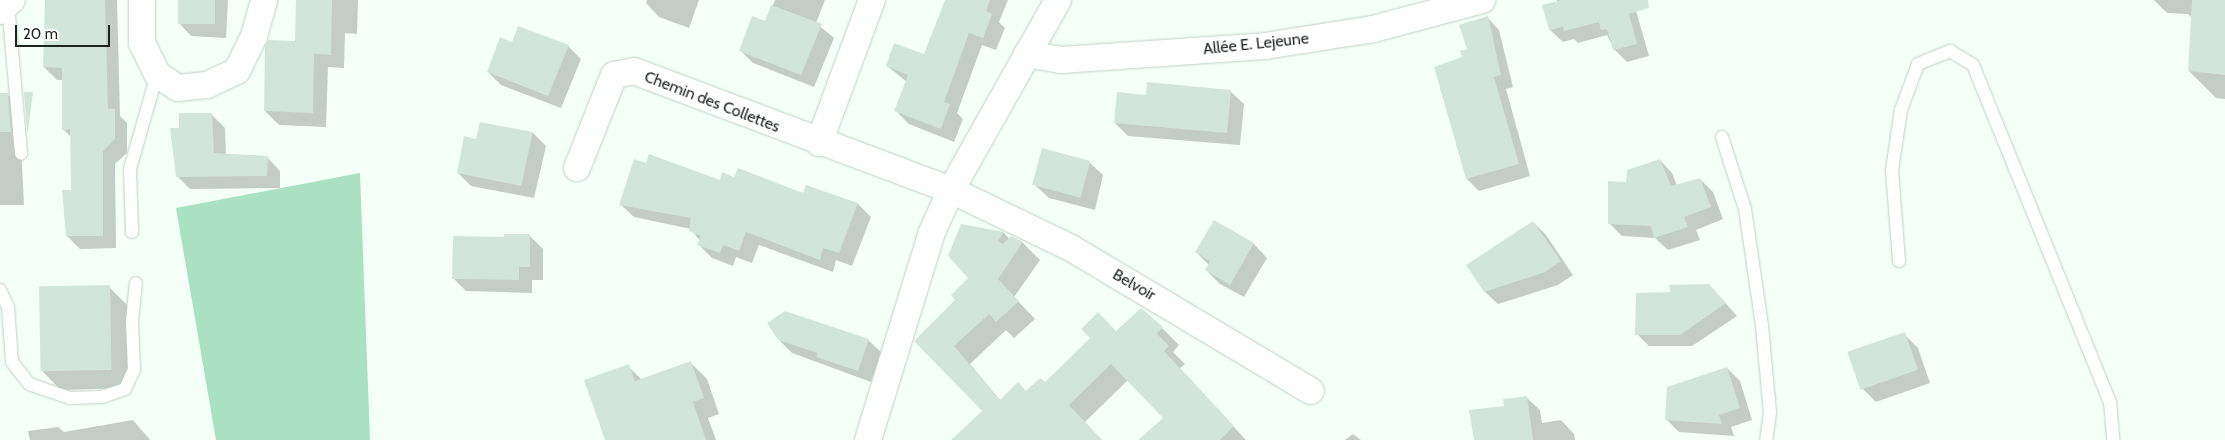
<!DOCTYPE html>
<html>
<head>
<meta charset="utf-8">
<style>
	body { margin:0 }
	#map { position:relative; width:2225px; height:440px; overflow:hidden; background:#f4fff8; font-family:Cabin,sans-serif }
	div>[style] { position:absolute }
	.green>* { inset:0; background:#a9e1c2 }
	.shadow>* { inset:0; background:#0003 }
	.building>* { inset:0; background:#d3e5da; transform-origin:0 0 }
	.roads { filter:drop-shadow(0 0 1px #bfd0c6) drop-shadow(0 0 1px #bfd0c6) }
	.lane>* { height:12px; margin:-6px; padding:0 6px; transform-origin:6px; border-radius:6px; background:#fff }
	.street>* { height:26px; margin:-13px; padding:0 13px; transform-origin:13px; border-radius:13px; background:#fff }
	span { translate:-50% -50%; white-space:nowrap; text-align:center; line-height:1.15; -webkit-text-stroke:5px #fff; paint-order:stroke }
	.street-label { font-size:16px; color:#1d2320 }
	.scale { position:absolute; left:15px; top:25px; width:95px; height:22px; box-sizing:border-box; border:2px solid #1d2320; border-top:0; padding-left:6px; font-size:15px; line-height:18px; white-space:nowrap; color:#1d2320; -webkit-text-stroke:4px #fff; paint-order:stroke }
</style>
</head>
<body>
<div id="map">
	<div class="green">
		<div style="clip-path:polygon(360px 173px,370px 440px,216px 440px,176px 208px)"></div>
	</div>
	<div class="shadow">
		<div style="clip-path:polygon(46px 0,117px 0,120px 116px,127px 123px,127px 153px,115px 164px,116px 248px,80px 249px,67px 236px,73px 192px,71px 137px,63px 129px,63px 80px,57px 80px,44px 67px)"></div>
		<div style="clip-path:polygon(178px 0,228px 0,226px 38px,191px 36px,179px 23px)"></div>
		<div style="clip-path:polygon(297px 0,358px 0,357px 34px,345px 33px,344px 68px,328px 67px,326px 127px,279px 125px,265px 111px,296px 43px)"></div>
		<div style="clip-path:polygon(647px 0,699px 0,689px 28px,659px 17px,646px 3px)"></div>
		<div style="clip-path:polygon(775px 0,825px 0,816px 23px,834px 38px,814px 87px,753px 63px,740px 50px,766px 22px)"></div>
		<div style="clip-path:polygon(946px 0,1008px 0,999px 22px,1005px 28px,996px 50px,982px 45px,957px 113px,963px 119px,954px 142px,909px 124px,896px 111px,907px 82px,887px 66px,925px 56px)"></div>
		<div style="clip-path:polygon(1557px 0,1633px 0,1649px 56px,1627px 62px,1614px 49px,1607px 35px,1578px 43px,1574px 39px,1563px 42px,1550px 30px)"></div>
		<div style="clip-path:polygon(2154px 0,2225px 0,2225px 99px,2216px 98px,2189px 71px,2192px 18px,2188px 14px,2167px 13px)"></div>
		<div style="clip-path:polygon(1487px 17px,1499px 30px,1513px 87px,1506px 89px,1530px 176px,1479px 191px,1467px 179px,1464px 58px)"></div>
		<div style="clip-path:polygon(513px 44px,568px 46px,581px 59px,561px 108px,501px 85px,488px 72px)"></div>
		<div style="clip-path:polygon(1230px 91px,1244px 104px,1240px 145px,1128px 136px,1115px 123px,1147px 96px)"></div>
		<div style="clip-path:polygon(0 94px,7px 94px,19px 106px,24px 205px,0 205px)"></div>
		<div style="clip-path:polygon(212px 115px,225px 128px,226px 155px,267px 157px,280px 171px,280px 188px,190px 189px,177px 176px,180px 129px)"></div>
		<div style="clip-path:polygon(481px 123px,533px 133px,546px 146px,534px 198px,471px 186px,458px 173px,477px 140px)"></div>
		<div style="clip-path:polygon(1660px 160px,1672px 173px,1677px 186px,1700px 179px,1713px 192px,1723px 219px,1696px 230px,1700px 240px,1668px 250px,1655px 238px,1622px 236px,1610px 224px,1627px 183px)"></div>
		<div style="clip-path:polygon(1089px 162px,1103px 175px,1095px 210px,1049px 198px,1035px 185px)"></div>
		<div style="clip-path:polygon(647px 164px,720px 182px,735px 179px,858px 204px,871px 217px,852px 266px,836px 260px,833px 272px,759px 245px,752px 263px,736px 257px,733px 266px,712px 258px,699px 245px,700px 241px,691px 229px,634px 217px,620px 204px)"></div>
		<div style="clip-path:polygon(1215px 222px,1254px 244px,1267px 258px,1244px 297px,1220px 284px,1206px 270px,1209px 265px,1196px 252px)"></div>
		<div style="clip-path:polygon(1533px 222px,1546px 235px,1573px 275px,1558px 285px,1498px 304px,1484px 291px)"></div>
		<div style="clip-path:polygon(962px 225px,1004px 233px,1009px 239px,1023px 243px,1040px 260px,1014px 297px,1035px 319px,1014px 338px,1006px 330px,970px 364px,1001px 401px,1045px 383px,1117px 332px,1162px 328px,1179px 345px,1173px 352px,1185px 364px,1180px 368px,1246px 440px,1140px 440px,1165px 418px,1128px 380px,1085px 422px,1102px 440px,955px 440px,984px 411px,916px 341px,956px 300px,970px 278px)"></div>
		<div style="clip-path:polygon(530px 236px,543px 249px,543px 280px,532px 280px,532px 293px,466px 291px,453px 278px,505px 238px)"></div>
		<div style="clip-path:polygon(109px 287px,127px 305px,130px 388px,61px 390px,43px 372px)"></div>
		<div style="clip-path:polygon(1671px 293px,1721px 298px,1737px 316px,1692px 346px,1649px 346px,1637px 334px)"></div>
		<div style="clip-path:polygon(1904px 334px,1918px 348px,1930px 383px,1876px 402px,1862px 388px)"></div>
		<div style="clip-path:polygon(779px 340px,868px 340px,881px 352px,871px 382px,792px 353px)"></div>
		<div style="clip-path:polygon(691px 363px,707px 379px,719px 414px,708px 418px,716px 440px,607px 440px,628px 366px,642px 380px)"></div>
		<div style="clip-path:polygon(1727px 368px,1740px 381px,1752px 420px,1731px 427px,1734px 436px,1679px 432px,1666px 419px)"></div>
		<div style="clip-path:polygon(1526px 397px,1540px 410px,1542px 423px,1561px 420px,1574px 434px,1575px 440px,1475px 440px)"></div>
		<div style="clip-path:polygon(133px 420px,150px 440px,30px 440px,28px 431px,58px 427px,64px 432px)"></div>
		<div style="clip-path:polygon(1353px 434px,1361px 440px,1345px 440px)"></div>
	</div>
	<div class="building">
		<div style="clip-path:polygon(45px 0,105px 0,108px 109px,115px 109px,115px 139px,103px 151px,103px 236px,66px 236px,62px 190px,71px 190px,70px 129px,62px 130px,62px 68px,43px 67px)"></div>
		<div style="left:178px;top:0;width:37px;height:24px"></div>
		<div style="clip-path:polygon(296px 0,332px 0,331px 55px,314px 54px,313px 113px,264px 111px,265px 47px,268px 40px,295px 41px)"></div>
		<div style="clip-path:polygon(945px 0,990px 0,986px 11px,992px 14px,983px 38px,969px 33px,944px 102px,950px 104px,941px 129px,894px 111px,908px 75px,886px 66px,894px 43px,924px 54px)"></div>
		<div style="clip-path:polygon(1562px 0,1648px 0,1649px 8px,1629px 14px,1637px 44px,1613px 50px,1607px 29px,1601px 30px,1599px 22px,1564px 31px,1563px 27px,1549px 30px,1542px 5px)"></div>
		<div style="clip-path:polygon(2192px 0,2225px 0,2225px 75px,2188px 71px)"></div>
		<div style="clip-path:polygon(771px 5px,822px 24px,801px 75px,739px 51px,752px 16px,765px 21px)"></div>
		<div style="clip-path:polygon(1488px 16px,1501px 75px,1494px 77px,1519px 164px,1466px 179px,1434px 67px,1462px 57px,1460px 51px,1467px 49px,1459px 25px)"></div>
		<div style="clip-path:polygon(518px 26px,569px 45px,548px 96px,487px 72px,500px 37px,512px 42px)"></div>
		<div style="clip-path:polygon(1147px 82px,1231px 90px,1227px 133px,1114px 123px,1117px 92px,1146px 95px)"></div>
		<div style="clip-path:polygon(24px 92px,33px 92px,28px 131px,27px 131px)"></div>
		<div style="clip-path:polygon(0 93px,8px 93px,11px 132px,0 132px)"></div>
		<div style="clip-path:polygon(179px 113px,212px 113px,214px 153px,268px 156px,267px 176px,176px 177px,170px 128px,179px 128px)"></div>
		<div style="clip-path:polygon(480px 122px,533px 132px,521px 186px,457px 173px,464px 136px,476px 139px)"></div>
		<div style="left:1042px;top:148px;width:50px;height:38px;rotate:15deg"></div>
		<div style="clip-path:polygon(649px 154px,720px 180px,722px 172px,734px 177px,738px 168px,803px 193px,806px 185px,858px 203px,839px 253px,823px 248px,820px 260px,746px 232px,739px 251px,723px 245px,720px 253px,697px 245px,701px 236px,689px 231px,691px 218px,619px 205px,634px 159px,646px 163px)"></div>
		<div style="clip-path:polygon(1660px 159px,1671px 186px,1700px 178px,1711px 207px,1684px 217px,1688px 227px,1654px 238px,1651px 226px,1608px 224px,1608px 181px,1626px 182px,1627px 170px)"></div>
		<div style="clip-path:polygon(1214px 220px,1254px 243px,1230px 285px,1205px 270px,1210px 261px,1195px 252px)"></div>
		<div style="clip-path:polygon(1533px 221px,1561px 261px,1545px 272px,1484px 292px,1466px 265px)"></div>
		<div style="clip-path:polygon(961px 224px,1004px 232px,998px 241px,1003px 244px,1011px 236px,1023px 242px,998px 279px,1019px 301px,996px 322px,989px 314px,954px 346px,1000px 400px,1018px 382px,1026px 391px,1040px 378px,1045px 382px,1090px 338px,1081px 329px,1098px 312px,1116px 331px,1141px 308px,1163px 327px,1157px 334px,1169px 346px,1164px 351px,1234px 426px,1220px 440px,1138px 440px,1163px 418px,1111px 364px,1069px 405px,1102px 440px,951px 440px,982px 411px,914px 341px,955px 300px,951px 295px,968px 278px,948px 256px)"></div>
		<div style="clip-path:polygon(504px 234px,530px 234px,530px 267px,519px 267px,519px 280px,452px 279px,453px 236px,504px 237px)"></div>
		<div style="clip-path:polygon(1709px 284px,1726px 303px,1680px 335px,1635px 335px,1636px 293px,1670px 292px,1669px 285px)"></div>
		<div style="left:110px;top:285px;width:85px;height:71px;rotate:89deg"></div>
		<div style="clip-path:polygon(785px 311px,869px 339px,858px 371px,816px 357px,818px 353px,778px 340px,767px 323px)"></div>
		<div style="left:1905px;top:332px;width:40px;height:61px;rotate:71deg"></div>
		<div style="clip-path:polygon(691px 361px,704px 398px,693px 402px,706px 440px,605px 440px,584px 380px,629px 364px,635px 381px)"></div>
		<div style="clip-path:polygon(1727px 367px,1740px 408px,1719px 415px,1722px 424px,1665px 420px,1667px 387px)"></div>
		<div style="clip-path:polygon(1527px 396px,1533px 440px,1474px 440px,1469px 410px,1504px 406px,1503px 399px)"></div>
	</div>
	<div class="roads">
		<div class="lane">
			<div style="left:8px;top:4px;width:150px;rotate:85deg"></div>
			<div style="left:1722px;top:137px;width:76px;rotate:72.3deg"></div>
			<div style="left:1745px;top:209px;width:118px;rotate:81.7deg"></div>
			<div style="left:1762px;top:326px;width:87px;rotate:84.7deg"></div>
			<div style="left:1770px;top:413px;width:27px;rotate:98deg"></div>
			<div style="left:132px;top:232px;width:63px;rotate:-91.8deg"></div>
			<div style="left:130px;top:169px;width:99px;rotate:-74.1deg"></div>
			<div style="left:1899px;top:261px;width:91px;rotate:-94.4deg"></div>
			<div style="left:1892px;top:170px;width:61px;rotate:-81.5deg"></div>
			<div style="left:1901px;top:110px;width:49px;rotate:-69.7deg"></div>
			<div style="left:1918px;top:64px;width:35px;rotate:-22deg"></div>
			<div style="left:1950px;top:51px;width:27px;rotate:31deg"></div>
			<div style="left:1973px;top:65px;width:364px;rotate:67.9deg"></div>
			<div style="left:2110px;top:402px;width:38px;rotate:85deg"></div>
			<div style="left:0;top:290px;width:19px;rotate:65deg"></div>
			<div style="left:8px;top:307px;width:55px;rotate:85.8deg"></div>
			<div style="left:12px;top:362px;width:28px;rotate:52deg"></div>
			<div style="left:29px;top:384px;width:43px;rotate:18.9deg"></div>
			<div style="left:70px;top:398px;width:32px;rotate:-2deg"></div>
			<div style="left:102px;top:397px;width:24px;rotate:-19deg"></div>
			<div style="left:125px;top:389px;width:21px;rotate:-65deg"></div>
			<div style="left:134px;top:370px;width:49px;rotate:-92.3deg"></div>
			<div style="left:132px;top:321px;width:38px;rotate:-84deg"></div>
		</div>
		<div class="street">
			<div style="left:142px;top:0;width:43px;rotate:90deg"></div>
			<div style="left:142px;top:43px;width:34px;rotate:64deg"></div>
			<div style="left:157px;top:74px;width:25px;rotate:34deg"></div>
			<div style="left:178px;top:88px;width:29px;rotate:-6deg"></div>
			<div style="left:207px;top:85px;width:33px;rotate:-25deg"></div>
			<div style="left:237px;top:71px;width:39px;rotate:-64deg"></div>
			<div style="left:254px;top:36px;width:37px;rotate:-74deg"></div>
			<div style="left:0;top:11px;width:16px;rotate:-43deg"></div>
			<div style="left:1027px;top:54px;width:35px;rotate:10deg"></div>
			<div style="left:1061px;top:60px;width:204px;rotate:-3.9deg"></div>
			<div style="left:1265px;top:46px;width:109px;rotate:-8.9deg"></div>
			<div style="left:1373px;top:29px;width:113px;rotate:-14.9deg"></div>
			<div style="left:819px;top:143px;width:153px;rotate:-69.7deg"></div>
			<div style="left:577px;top:168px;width:100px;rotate:-68.3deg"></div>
			<div style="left:614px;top:75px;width:20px;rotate:-11deg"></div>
			<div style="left:634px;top:71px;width:339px;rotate:20.6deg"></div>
			<div style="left:951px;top:190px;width:133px;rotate:25.8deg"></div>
			<div style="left:1071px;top:248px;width:279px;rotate:30.8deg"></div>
			<div style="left:868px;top:440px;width:218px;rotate:-72.9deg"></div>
			<div style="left:932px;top:232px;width:46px;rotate:-65.7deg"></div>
			<div style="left:951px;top:190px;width:218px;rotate:-60.6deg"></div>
		</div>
	</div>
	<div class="street-label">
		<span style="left:1256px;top:44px;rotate:-6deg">Allée E. Lejeune</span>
		<span style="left:712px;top:102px;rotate:21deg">Chemin des Collettes</span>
		<span style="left:1134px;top:285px;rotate:30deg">Belvoir</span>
	</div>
	<div class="scale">20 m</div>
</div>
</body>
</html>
